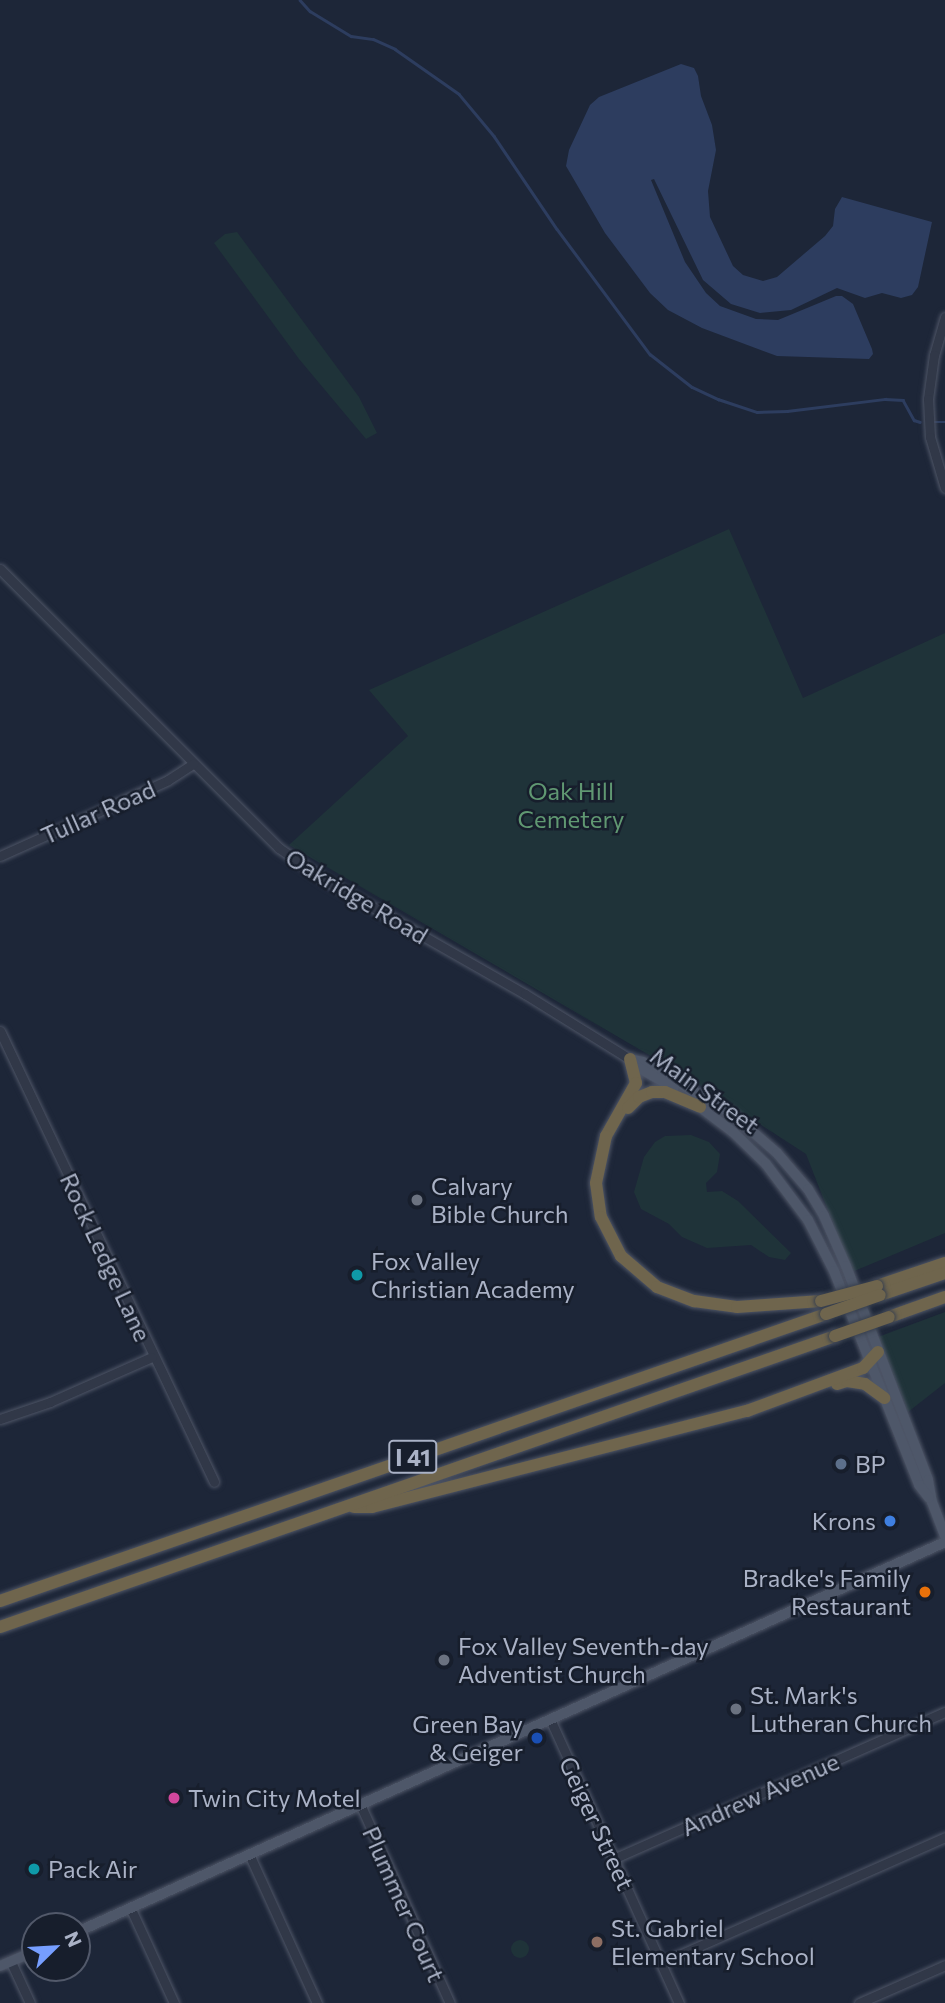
<!DOCTYPE html>
<html>
<head>
<meta charset="utf-8">
<style>
	body { margin:0 }
	#map { position:relative; width:945px; height:2003px; overflow:hidden; background:#1d2638; font-family:Commissioner,sans-serif }
	div>[style] { position:absolute }
	.green>* { inset:0; background:#1f3339 }
	.round { border-radius:50% }
	.water>* { inset:0; background:#2d3d5f }
	.stream>* { height:2.5px; margin:-1.25px; padding:0 1.25px; transform-origin:1.25px; border-radius:1.25px; background:#2d3d5f }
	.roads { filter:drop-shadow(0 0 2px #4e5566) drop-shadow(0 0 2px #4e5566) }
	.minor>* { height:9px; margin:-4.5px; padding:0 4.5px; transform-origin:4.5px; border-radius:4.5px; background:#313848 }
	.major>* { height:10px; margin:-5px; padding:0 5px; transform-origin:5px; border-radius:5px; background:#4e5769 }
	.highway>* { height:12px; margin:-6px; padding:0 6px; transform-origin:6px; border-radius:6px; background:#6f654d }
	.bridges { filter:drop-shadow(0 0 2px #38404f) drop-shadow(0 0 2px #38404f) }
	.highway-bridge>* { height:12px; margin:-6px; padding:0 6px; transform-origin:6px; border-radius:6px; background:#6f654d }
	.dots>* { width:19px; height:19px; translate:-50% -50%; box-sizing:border-box; border:4px solid #171e2c; border-radius:50% }
	span { translate:-50% -50%; white-space:nowrap; text-align:center; line-height:1.15; -webkit-text-stroke:5px #171e2c; paint-order:stroke }
	.shield-label span { padding:2px 5px; background:#171e2c; border:2px solid; border-radius:5px; -webkit-text-stroke-width:0 }
	.shield-label { font-size:23px; color:#aab2c6; font-weight:700 }
	.park-label { font-size:24px; color:#609872 }
	.street-label { font-size:24px; color:#aab2c6 }
	.poi-label { font-size:24px; color:#aab2c6 }
	.left { translate:0 -50%; text-align:left }
	.right { translate:-100% -50%; text-align:right }
	.north { position:absolute; left:21px; top:1912px; width:70px; height:70px; box-sizing:border-box; background:#171e2c; border:2px solid #52596a; border-radius:50%; rotate:66deg; font-size:19px; font-weight:700; line-height:28px; text-align:center; color:#aab2c6 }
	.north::after { content:''; display:block; margin:auto; width:24px; height:32px; background:#769eff; clip-path:polygon(50% 0,100% 100%,50% 72%,0 100%) }
</style>
</head>
<body>
<div id="map">
	<div class="green">
		<div style="clip-path:polygon(237px 232px,359px 397px,377px 433px,366px 439px,299px 359px,214px 243px,225px 234px)"></div>
		<div style="clip-path:polygon(729px 529px,803px 698px,945px 633px,945px 1233px,852px 1272px,806px 1154px,692px 1080px,289px 845px,408px 736px,369px 690px)"></div>
		<div style="clip-path:polygon(691px 1135px,709px 1142px,720px 1154px,717px 1172px,706px 1183px,707px 1192px,722px 1191px,738px 1201px,791px 1253px,785px 1260px,769px 1257px,751px 1245px,707px 1248px,682px 1237px,669px 1224px,641px 1209px,634px 1192px,644px 1157px,655px 1142px,665px 1136px)"></div>
		<div style="clip-path:polygon(945px 1312px,945px 1383px,908px 1412px,878px 1337px)"></div>
		<div class="round" style="left:511px;top:1940px;width:18px;height:18px"></div>
	</div>
	<div class="water">
		<div style="clip-path:polygon(681px 64px,694px 68px,698px 76px,701px 96px,712px 125px,716px 150px,708px 191px,710px 217px,733px 266px,743px 275px,763px 281px,777px 277px,825px 236px,833px 226px,835px 209px,842px 197px,932px 222px,918px 287px,912px 295px,901px 298px,882px 293px,865px 298px,837px 288px,791px 310px,760px 313px,731px 304px,703px 280px,654px 179px,651px 180px,685px 262px,706px 293px,720px 306px,756px 319px,778px 320px,836px 296px,842px 296px,853px 304px,872px 349px,873px 354px,869px 359px,777px 356px,702px 328px,668px 310px,650px 293px,605px 233px,566px 166px,569px 150px,590px 105px,599px 97px)"></div>
	</div>
	<div class="stream">
		<div style="left:300px;top:0;width:15px;rotate:48deg"></div>
		<div style="left:310px;top:11px;width:48px;rotate:31.4deg"></div>
		<div style="left:351px;top:36px;width:22px;rotate:8deg"></div>
		<div style="left:373px;top:39px;width:24px;rotate:24deg"></div>
		<div style="left:395px;top:49px;width:78px;rotate:35.1deg"></div>
		<div style="left:459px;top:94px;width:55px;rotate:50.2deg"></div>
		<div style="left:494px;top:136px;width:112px;rotate:55.9deg"></div>
		<div style="left:557px;top:229px;width:156px;rotate:53.4deg"></div>
		<div style="left:650px;top:354px;width:53px;rotate:38.2deg"></div>
		<div style="left:692px;top:387px;width:29px;rotate:25deg"></div>
		<div style="left:718px;top:399px;width:41px;rotate:18.4deg"></div>
		<div style="left:757px;top:412px;width:30px;rotate:-2deg"></div>
		<div style="left:787px;top:411px;width:99px;rotate:-7deg"></div>
		<div style="left:885px;top:399px;width:18px;rotate:3deg"></div>
		<div style="left:903px;top:400px;width:23px;rotate:61deg"></div>
		<div style="left:914px;top:420px;width:6px;rotate:18deg"></div>
		<div style="left:934px;top:422px;width:11px"></div>
	</div>
	<div class="roads">
		<div class="minor">
			<div style="left:945px;top:317px;width:40px;rotate:106deg"></div>
			<div style="left:934px;top:355px;width:44px;rotate:97.8deg"></div>
			<div style="left:928px;top:399px;width:38px;rotate:87deg"></div>
			<div style="left:930px;top:437px;width:53px;rotate:73.6deg"></div>
			<div style="left:0;top:569px;width:395px;rotate:45deg"></div>
			<div style="left:279px;top:848px;width:56px;rotate:34.8deg"></div>
			<div style="left:325px;top:880px;width:230px;rotate:29.7deg"></div>
			<div style="left:525px;top:994px;width:123px;rotate:31.8deg"></div>
			<div style="left:0;top:856px;width:184px;rotate:-24.3deg"></div>
			<div style="left:168px;top:780px;width:30px;rotate:-33deg"></div>
			<div style="left:0;top:1031px;width:499px;rotate:64.6deg"></div>
			<div style="left:0;top:1419px;width:53px;rotate:-18.8deg"></div>
			<div style="left:50px;top:1402px;width:111px;rotate:-23.8deg"></div>
			<div style="left:550px;top:1719px;width:312px;rotate:65.6deg"></div>
			<div style="left:360px;top:1804px;width:218px;rotate:65.7deg"></div>
			<div style="left:249px;top:1854px;width:164px;rotate:65.5deg"></div>
			<div style="left:613px;top:1859px;width:363px;rotate:-23.9deg"></div>
			<div style="left:130px;top:1907px;width:106px;rotate:65.4deg"></div>
			<div style="left:11px;top:1962px;width:45px;rotate:65.1deg"></div>
			<div style="left:661px;top:1963px;width:311px;rotate:-23.9deg"></div>
			<div style="left:859px;top:2003px;width:94px;rotate:-23.8deg"></div>
		</div>
		<div class="major">
			<div style="left:630px;top:1059px;width:13px;rotate:13deg"></div>
			<div style="left:643px;top:1062px;width:102px;rotate:30.1deg"></div>
			<div style="left:731px;top:1113px;width:61px;rotate:41deg"></div>
			<div style="left:777px;top:1153px;width:48px;rotate:49.3deg"></div>
			<div style="left:808px;top:1189px;width:31px;rotate:59deg"></div>
			<div style="left:824px;top:1216px;width:55px;rotate:66.3deg"></div>
			<div style="left:846px;top:1266px;width:229px;rotate:69deg"></div>
			<div style="left:928px;top:1480px;width:22px;rotate:80deg"></div>
			<div style="left:932px;top:1502px;width:36px;rotate:69deg"></div>
			<div style="left:630px;top:1059px;width:13px;rotate:45deg"></div>
			<div style="left:639px;top:1068px;width:40px;rotate:29.7deg"></div>
			<div style="left:696px;top:1104px;width:46px;rotate:37.1deg"></div>
			<div style="left:733px;top:1132px;width:46px;rotate:44.1deg"></div>
			<div style="left:766px;top:1164px;width:70px;rotate:53.1deg"></div>
			<div style="left:808px;top:1220px;width:57px;rotate:63deg"></div>
			<div style="left:834px;top:1271px;width:230px;rotate:68.3deg"></div>
			<div style="left:919px;top:1485px;width:16px;rotate:52deg"></div>
			<div style="left:77px;top:1932px;width:952px;rotate:-24.19deg"></div>
			<div style="left:0;top:1966px;width:38px;rotate:-23deg"></div>
		</div>
		<div class="highway">
			<div style="left:630px;top:1059px;width:25px;rotate:76deg"></div>
			<div style="left:636px;top:1083px;width:61px;rotate:119.5deg"></div>
			<div style="left:606px;top:1136px;width:48px;rotate:102deg"></div>
			<div style="left:596px;top:1183px;width:34px;rotate:82deg"></div>
			<div style="left:601px;top:1217px;width:44px;rotate:62.9deg"></div>
			<div style="left:621px;top:1256px;width:48px;rotate:40.7deg"></div>
			<div style="left:657px;top:1287px;width:40px;rotate:21deg"></div>
			<div style="left:694px;top:1301px;width:43px;rotate:7.9deg"></div>
			<div style="left:737px;top:1307px;width:84px;rotate:-4.1deg"></div>
			<div style="left:628px;top:1108px;width:16px;rotate:-45deg"></div>
			<div style="left:639px;top:1097px;width:14px;rotate:-21deg"></div>
			<div style="left:652px;top:1092px;width:13px"></div>
			<div style="left:665px;top:1092px;width:38px;rotate:23deg"></div>
			<div style="left:877px;top:1286px;width:72px;rotate:-18.7deg"></div>
			<div style="left:880px;top:1295px;width:69px;rotate:-18.7deg"></div>
			<div style="left:889px;top:1317px;width:59px;rotate:-19.7deg"></div>
			<div style="left:837px;top:1384px;width:10px;rotate:-17deg"></div>
			<div style="left:847px;top:1381px;width:18px;rotate:9deg"></div>
			<div style="left:865px;top:1384px;width:24px;rotate:36deg"></div>
			<div style="left:354px;top:1507px;width:18px"></div>
			<div style="left:372px;top:1507px;width:387px;rotate:-14.4deg"></div>
			<div style="left:747px;top:1411px;width:124px;rotate:-20.3deg"></div>
			<div style="left:863px;top:1368px;width:22px;rotate:-47deg"></div>
			<div style="left:0;top:1601px;width:874px;rotate:-19.16deg"></div>
			<div style="left:0;top:1627px;width:884px;rotate:-19.21deg"></div>
		</div>
	</div>
	<div class="bridges">
		<div class="highway-bridge">
			<div style="left:821px;top:1301px;width:58px;rotate:-15deg"></div>
			<div style="left:826px;top:1314px;width:57px;rotate:-19.4deg"></div>
			<div style="left:835px;top:1336px;width:57px;rotate:-19.4deg"></div>
		</div>
	</div>
	<div class="dots">
		<div style="left:417px;top:1200px;background:#6b7280"></div>
		<div style="left:357px;top:1275px;background:#0f9aa8"></div>
		<div style="left:841px;top:1464px;background:#5c6f8a"></div>
		<div style="left:890px;top:1521px;background:#3f7fe0"></div>
		<div style="left:925px;top:1592px;background:#e8710a"></div>
		<div style="left:444px;top:1660px;background:#6b7280"></div>
		<div style="left:736px;top:1709px;background:#6b7280"></div>
		<div style="left:537px;top:1738px;background:#1a4fb4"></div>
		<div style="left:174px;top:1798px;background:#d1479c"></div>
		<div style="left:34px;top:1869px;background:#0f9aa8"></div>
		<div style="left:597px;top:1942px;background:#8d6e63"></div>
	</div>
	<div class="shield-label">
		<span style="left:413px;top:1457px">I 41</span>
	</div>
	<div class="park-label">
		<span style="left:571px;top:805px">Oak Hill<br>Cemetery</span>
	</div>
	<div class="street-label">
		<span style="left:98px;top:812px;rotate:-24deg">Tullar Road</span>
		<span style="left:357px;top:896px;rotate:31deg">Oakridge Road</span>
		<span style="left:705px;top:1090px;rotate:36deg">Main Street</span>
		<span style="left:106px;top:1257px;rotate:65deg">Rock Ledge Lane</span>
		<span style="left:760px;top:1794px;rotate:-24deg">Andrew Avenue</span>
		<span style="left:597px;top:1823px;rotate:65deg">Geiger Street</span>
		<span style="left:404px;top:1904px;rotate:66deg">Plummer Court</span>
	</div>
	<div class="poi-label">
		<span class="left" style="left:431px;top:1200px">Calvary<br>Bible Church</span>
		<span class="left" style="left:371px;top:1275px">Fox Valley<br>Christian Academy</span>
		<span class="left" style="left:855px;top:1464px">BP</span>
		<span class="right" style="left:876px;top:1521px">Krons</span>
		<span class="right" style="left:911px;top:1592px">Bradke's Family<br>Restaurant</span>
		<span class="left" style="left:458px;top:1660px">Fox Valley Seventh-day<br>Adventist Church</span>
		<span class="left" style="left:750px;top:1709px">St. Mark's<br>Lutheran Church</span>
		<span class="right" style="left:523px;top:1738px">Green Bay<br>&amp; Geiger</span>
		<span class="left" style="left:188px;top:1798px">Twin City Motel</span>
		<span class="left" style="left:48px;top:1869px">Pack Air</span>
		<span class="left" style="left:611px;top:1942px">St. Gabriel<br>Elementary School</span>
	</div>
	<div class="north">N</div>
</div>
</body>
</html>
